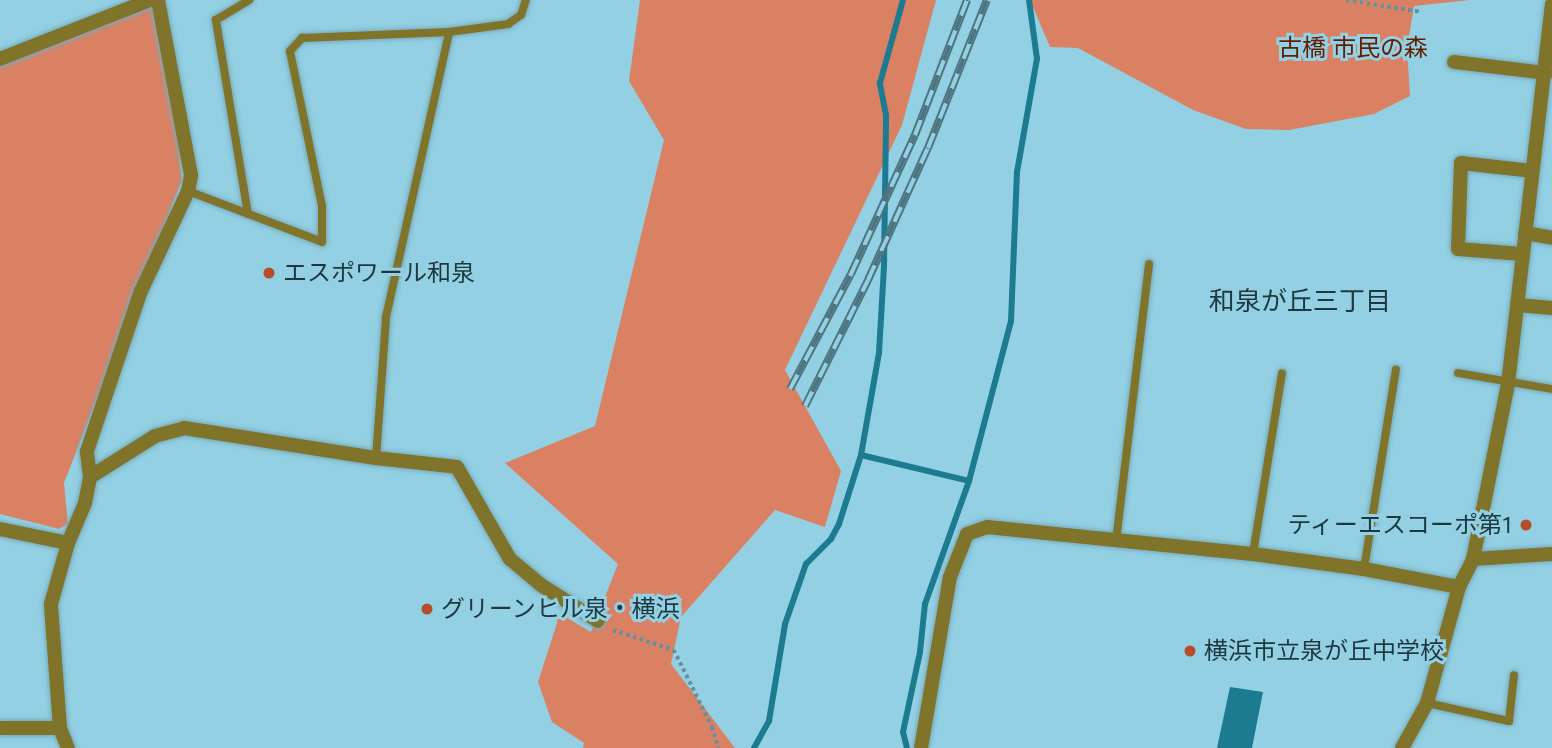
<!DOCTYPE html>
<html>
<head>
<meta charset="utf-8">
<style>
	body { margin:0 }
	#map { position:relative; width:1552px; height:748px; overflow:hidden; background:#93d0e3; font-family:Figtree,"Noto Sans JP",sans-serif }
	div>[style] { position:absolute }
	.green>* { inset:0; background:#da8164 }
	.water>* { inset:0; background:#1c7a91 }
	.stream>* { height:6px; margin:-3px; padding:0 3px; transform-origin:3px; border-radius:3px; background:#1c7a91 }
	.path>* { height:3.5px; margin-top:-1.75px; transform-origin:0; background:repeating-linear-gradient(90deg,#62909e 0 3.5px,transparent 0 7px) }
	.roads { filter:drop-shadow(0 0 2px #77acbc) drop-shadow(0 0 2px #77acbc) }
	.lane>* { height:8px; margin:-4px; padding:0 4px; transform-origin:4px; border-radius:4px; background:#80732a }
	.street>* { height:14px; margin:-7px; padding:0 7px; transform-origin:7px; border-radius:7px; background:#80732a }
	.rail>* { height:8px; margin-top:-4px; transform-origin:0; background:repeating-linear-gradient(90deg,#93d0e3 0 16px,#4d7581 0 32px); box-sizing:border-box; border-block:2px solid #4d7581 }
	.dots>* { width:19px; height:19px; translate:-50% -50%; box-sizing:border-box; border:4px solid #93d0e3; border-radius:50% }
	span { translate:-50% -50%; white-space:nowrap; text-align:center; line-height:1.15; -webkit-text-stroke:6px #93d0e3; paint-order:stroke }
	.park-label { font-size:24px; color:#631d01 }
	.poi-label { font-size:24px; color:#1e383f }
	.left { translate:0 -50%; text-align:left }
	.right { translate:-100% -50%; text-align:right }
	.neighbourhood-label { font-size:26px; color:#1e383f }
</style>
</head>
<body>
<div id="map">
	<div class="green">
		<div style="clip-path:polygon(640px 0,936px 0,902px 125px,785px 370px,841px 471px,825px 527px,775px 510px,681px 617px,671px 664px,735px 748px,583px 748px,584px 743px,552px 722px,538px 682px,557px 623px,557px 612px,591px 632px,618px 564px,505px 463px,595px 426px,664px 140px,629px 81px)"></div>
		<div style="clip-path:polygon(1030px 0,1470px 0,1414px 6px,1407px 48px,1410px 96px,1374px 114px,1289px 130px,1246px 129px,1193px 110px,1078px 48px,1050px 47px)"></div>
		<div style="clip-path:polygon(144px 6px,153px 9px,169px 62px,182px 180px,64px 483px,68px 524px,59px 529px,0 514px,0 64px)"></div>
	</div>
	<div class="water">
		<div style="clip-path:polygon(1230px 687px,1263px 692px,1252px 748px,1217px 748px)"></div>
	</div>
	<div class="stream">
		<div style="left:861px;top:455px;width:104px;rotate:-80deg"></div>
		<div style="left:879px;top:353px;width:87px;rotate:-86.7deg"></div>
		<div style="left:884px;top:266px;width:151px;rotate:-89.2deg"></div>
		<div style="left:886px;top:115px;width:33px;rotate:-101deg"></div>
		<div style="left:880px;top:83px;width:86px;rotate:-74.5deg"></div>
		<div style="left:754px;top:748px;width:31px;rotate:-61deg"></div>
		<div style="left:769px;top:721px;width:98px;rotate:-80.6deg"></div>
		<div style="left:785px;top:624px;width:64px;rotate:-70.7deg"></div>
		<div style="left:806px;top:564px;width:35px;rotate:-45deg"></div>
		<div style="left:831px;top:539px;width:17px;rotate:-62deg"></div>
		<div style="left:839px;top:524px;width:72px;rotate:-72.3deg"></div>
		<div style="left:861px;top:455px;width:111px;rotate:13.5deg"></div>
		<div style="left:969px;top:481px;width:165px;rotate:-75.3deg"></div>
		<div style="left:1011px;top:321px;width:149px;rotate:-87.7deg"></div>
		<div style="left:1017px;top:172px;width:115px;rotate:-80deg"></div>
		<div style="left:1037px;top:59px;width:60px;rotate:-97.7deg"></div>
		<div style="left:907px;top:748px;width:16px;rotate:-104deg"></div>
		<div style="left:903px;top:732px;width:82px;rotate:-78deg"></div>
		<div style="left:920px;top:652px;width:48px;rotate:-84.1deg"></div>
		<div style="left:925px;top:604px;width:131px;rotate:-70.3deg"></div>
	</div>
	<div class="path">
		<div style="left:1346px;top:0;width:77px;rotate:9deg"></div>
		<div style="left:613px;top:630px;width:64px;rotate:18.2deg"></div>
		<div style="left:674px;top:650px;width:86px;rotate:63.7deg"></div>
		<div style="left:712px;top:727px;width:22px;rotate:72deg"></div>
	</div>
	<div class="roads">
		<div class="lane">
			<div style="left:188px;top:191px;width:143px;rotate:20.8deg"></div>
			<div style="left:322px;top:242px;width:36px;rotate:-90deg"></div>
			<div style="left:322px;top:206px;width:158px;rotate:-101.7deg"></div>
			<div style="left:290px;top:51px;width:18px;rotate:-47deg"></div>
			<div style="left:302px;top:38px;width:147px;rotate:-2.3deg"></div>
			<div style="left:449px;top:32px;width:60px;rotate:-7.7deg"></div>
			<div style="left:508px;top:24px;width:16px;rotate:-35deg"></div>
			<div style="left:521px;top:15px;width:16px;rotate:-72deg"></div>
			<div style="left:248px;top:214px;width:197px;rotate:-99.4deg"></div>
			<div style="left:216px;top:20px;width:39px;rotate:-31deg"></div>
			<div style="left:1458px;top:373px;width:95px;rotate:9.7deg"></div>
			<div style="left:376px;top:458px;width:141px;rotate:-85.9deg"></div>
			<div style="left:386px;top:317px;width:292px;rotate:-77.5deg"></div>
			<div style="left:1116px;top:541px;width:279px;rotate:-83.2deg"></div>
			<div style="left:1253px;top:554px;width:183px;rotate:-80.9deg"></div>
			<div style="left:1364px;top:569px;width:202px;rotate:-80.9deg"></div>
			<div style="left:1427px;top:703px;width:84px;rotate:12.4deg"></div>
			<div style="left:1509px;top:721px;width:46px;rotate:-83.8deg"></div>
		</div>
		<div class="street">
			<div style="left:0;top:59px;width:161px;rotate:-21.5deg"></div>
			<div style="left:1454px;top:62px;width:93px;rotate:6.8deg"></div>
			<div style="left:1525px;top:233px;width:27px;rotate:10deg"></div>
			<div style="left:1522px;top:254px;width:64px;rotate:-175.5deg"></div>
			<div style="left:1458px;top:249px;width:86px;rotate:-88deg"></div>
			<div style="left:1461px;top:163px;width:71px;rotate:6.4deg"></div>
			<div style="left:1517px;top:305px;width:35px;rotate:5deg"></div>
			<div style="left:90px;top:477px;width:77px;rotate:-32.2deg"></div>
			<div style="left:155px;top:436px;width:30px;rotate:-15deg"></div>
			<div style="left:184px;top:428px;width:194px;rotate:8.9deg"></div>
			<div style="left:376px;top:458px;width:81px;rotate:6.3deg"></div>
			<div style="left:457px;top:467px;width:106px;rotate:60.1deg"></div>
			<div style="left:510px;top:559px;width:40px;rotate:40deg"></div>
			<div style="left:541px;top:585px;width:67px;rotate:32.3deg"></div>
			<div style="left:0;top:529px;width:69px;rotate:11.6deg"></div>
			<div style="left:1473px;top:559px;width:79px;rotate:-3.6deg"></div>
			<div style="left:0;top:728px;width:60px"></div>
			<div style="left:68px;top:748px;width:22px;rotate:-112deg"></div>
			<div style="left:60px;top:728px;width:124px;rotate:-94.2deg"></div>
			<div style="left:51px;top:604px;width:63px;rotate:-74.4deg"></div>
			<div style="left:68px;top:543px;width:43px;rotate:-67deg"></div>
			<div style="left:85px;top:503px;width:26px;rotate:-79deg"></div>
			<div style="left:90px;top:477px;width:26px;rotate:-97deg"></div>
			<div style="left:87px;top:451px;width:169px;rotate:-71.4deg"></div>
			<div style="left:141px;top:291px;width:110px;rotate:-64.8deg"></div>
			<div style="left:188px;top:191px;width:16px;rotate:-79deg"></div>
			<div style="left:191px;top:175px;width:178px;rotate:-100.7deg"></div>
			<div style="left:921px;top:748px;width:173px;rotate:-80.4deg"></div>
			<div style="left:950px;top:577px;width:46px;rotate:-68.4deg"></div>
			<div style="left:967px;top:534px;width:21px;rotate:-19deg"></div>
			<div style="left:987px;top:527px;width:267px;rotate:5.8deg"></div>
			<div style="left:1253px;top:554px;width:112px;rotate:7.7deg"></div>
			<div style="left:1364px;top:569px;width:97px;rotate:10.7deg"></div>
			<div style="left:1402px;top:748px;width:51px;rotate:-60.9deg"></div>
			<div style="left:1427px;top:703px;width:120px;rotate:-74.6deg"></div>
			<div style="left:1459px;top:587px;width:31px;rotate:-63deg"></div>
			<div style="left:1473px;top:559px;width:178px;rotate:-78.7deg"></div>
			<div style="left:1508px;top:384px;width:382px;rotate:-83.4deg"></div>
		</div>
	</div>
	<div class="rail">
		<div style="left:790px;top:389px;width:130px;rotate:-62.1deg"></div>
		<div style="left:851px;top:274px;width:153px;rotate:-65.3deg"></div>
		<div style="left:915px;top:135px;width:145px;rotate:-68.9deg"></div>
		<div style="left:805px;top:406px;width:141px;rotate:-63.4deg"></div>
		<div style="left:868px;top:280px;width:145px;rotate:-65.6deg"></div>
		<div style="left:928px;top:148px;width:159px;rotate:-68.3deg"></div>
	</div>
	<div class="dots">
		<div style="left:269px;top:273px;background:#b54d29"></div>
		<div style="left:1526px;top:525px;background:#b54d29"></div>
		<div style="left:427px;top:609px;background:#b54d29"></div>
		<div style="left:1190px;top:651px;background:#b54d29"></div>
	</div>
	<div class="park-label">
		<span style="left:1353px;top:48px">古橋 市民の森</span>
	</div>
	<div class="poi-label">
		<span class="left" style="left:283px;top:273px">エスポワール和泉</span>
		<span class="right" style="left:1512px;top:525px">ティーエスコーポ第1</span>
		<span class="left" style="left:441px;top:609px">グリーンヒル泉・横浜</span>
		<span class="left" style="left:1204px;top:651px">横浜市立泉が丘中学校</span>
	</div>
	<div class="neighbourhood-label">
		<span style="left:1300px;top:302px">和泉が丘三丁目</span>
	</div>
</div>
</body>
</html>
